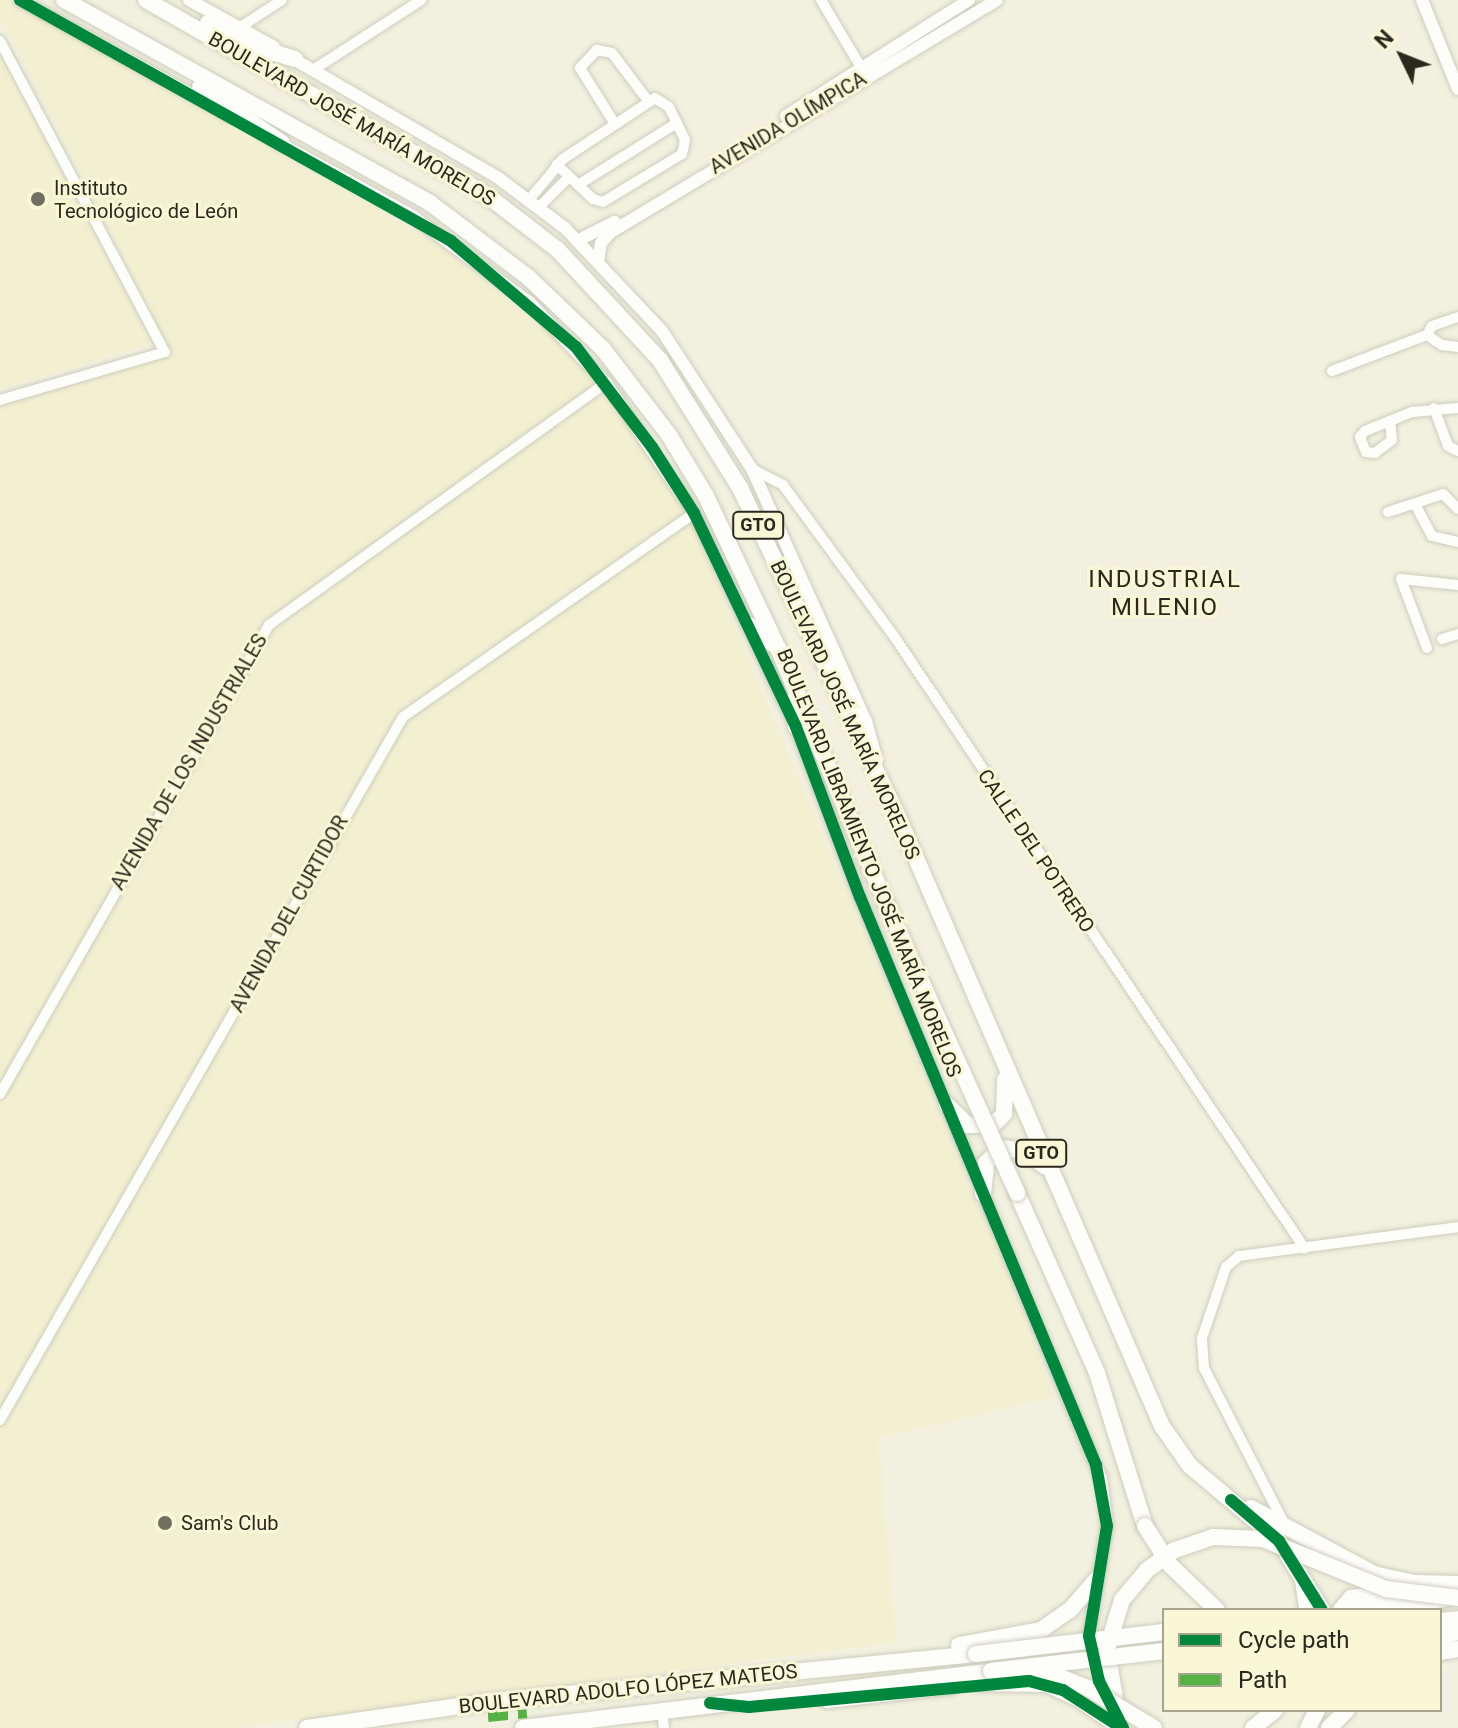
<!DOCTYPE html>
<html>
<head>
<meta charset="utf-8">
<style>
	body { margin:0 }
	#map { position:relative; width:1458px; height:1728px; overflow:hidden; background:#f2f1df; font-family:Roboto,sans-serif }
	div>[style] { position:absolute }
	.built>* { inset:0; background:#f3f0d2 }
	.roads { filter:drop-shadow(0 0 2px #cecdbf) drop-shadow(0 0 2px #cecdbf) }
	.minor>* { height:10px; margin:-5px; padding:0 5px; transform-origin:5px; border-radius:5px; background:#fdfdfa }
	.tertiary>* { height:12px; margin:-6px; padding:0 6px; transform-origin:6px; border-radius:6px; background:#fdfdfa }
	.primary>* { height:16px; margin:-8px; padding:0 8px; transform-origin:8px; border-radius:8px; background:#fdfdfa }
	.bridges { filter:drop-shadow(0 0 2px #cecdbf) drop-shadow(0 0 2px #cecdbf) }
	.primary-bridge>* { height:16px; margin:-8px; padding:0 8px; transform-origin:8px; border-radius:8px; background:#fdfdfa }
	.quiet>* { height:10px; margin-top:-5px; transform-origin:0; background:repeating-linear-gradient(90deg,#56b245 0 20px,transparent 0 30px) }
	.cycleway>* { height:12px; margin:-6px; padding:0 6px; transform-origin:6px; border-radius:6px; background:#00873e }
	.dots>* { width:22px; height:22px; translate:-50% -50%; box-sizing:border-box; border:4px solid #faf7d7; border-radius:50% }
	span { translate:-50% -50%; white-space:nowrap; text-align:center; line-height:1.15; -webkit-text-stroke:6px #faf7d7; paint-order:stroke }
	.shield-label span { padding:2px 6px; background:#faf7d7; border:2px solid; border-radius:6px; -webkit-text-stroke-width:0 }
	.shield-label { font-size:18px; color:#2a291d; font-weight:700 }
	.street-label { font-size:20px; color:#2a291d }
	.poi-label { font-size:20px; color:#2a291d }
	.left { translate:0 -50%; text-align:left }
	.quarter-label { font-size:24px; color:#2a291d; letter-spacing:2px }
	.legend { position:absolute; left:1162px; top:1608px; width:280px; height:104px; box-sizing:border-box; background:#faf7d7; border:2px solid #a7a58d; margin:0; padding:10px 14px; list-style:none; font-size:24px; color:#2a291d }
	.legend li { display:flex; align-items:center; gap:16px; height:40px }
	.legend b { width:40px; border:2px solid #a7a58d }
	.north { position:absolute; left:1362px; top:16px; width:80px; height:80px; -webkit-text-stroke:6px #faf7d7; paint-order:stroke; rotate:313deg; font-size:22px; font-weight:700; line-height:32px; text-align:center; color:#2a291d }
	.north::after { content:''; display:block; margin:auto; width:28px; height:36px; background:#2a291d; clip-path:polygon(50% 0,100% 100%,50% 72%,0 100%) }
</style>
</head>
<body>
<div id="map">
	<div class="built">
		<div style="clip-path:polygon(0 0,13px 0,439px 245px,592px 365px,688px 514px,1021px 1307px,1054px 1397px,878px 1438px,897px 1642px,232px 1728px,0 1728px,0 402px,173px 355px,0 17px)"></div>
		<div style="clip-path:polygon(0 53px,151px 344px,0 389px)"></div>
	</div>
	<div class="roads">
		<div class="minor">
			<div style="left:821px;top:0;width:86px;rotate:59.3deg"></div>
			<div style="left:239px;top:28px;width:51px;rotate:-33.1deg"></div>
			<div style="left:0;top:41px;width:352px;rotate:62.1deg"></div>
			<div style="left:165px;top:352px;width:172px;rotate:163.8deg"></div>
			<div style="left:313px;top:70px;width:129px;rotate:-32.9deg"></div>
			<div style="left:615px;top:124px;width:66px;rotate:-122deg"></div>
			<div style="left:580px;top:68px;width:25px;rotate:-47deg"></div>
			<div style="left:597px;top:50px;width:15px;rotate:11deg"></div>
			<div style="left:612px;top:53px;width:61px;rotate:52.9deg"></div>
			<div style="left:578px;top:185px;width:117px;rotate:-32.1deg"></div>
			<div style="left:528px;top:201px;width:39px;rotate:-50deg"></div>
			<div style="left:553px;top:171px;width:7px;rotate:-56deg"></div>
			<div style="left:557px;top:165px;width:8px;rotate:-45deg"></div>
			<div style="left:563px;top:159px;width:110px;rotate:-33.5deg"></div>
			<div style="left:655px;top:98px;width:17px;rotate:33deg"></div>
			<div style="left:669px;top:107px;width:37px;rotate:64deg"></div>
			<div style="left:685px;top:140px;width:14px;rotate:102deg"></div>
			<div style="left:682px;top:154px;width:92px;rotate:148.7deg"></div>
			<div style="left:603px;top:202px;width:10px;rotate:-163deg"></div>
			<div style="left:593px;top:199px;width:50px;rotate:-136.6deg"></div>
			<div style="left:538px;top:208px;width:44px;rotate:-45deg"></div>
			<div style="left:1427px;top:335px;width:18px;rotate:34deg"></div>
			<div style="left:1442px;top:345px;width:16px;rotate:7deg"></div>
			<div style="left:1332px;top:371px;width:102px;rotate:-20.8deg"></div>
			<div style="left:1427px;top:335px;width:10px;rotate:-61deg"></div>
			<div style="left:1432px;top:326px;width:28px;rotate:-19deg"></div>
			<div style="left:1434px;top:408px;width:40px;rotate:69.8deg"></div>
			<div style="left:1448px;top:446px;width:11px;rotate:27deg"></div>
			<div style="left:1390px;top:421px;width:19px;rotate:84deg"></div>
			<div style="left:1392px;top:440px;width:21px;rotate:143deg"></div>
			<div style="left:1375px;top:453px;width:9px;rotate:-174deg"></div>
			<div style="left:1366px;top:452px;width:16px;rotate:-112deg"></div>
			<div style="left:1360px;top:437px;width:8px;rotate:-50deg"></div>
			<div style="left:1365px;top:431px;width:51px;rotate:-22deg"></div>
			<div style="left:1412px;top:412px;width:46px;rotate:-5deg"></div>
			<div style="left:752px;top:469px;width:35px;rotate:27deg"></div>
			<div style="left:783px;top:485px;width:191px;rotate:53.7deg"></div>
			<div style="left:896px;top:639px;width:734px;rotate:56.16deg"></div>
			<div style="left:1415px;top:504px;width:36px;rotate:62deg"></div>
			<div style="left:1432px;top:536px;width:27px;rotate:13deg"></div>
			<div style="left:1388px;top:512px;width:58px;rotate:-18.1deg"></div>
			<div style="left:1443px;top:494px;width:21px;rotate:45deg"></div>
			<div style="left:1442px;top:639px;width:17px;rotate:-17deg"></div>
			<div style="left:1427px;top:648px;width:74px;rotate:-110.6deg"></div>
			<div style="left:1401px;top:579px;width:57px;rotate:6deg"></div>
			<div style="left:0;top:1094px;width:541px;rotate:-60.16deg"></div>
			<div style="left:269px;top:625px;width:415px;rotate:-35.7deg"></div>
			<div style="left:0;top:1420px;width:810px;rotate:-60.18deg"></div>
			<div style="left:403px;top:717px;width:355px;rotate:-35deg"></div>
			<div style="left:1285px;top:1525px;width:177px;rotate:-117.3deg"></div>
			<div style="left:1204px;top:1368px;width:30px;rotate:-94deg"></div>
			<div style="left:1202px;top:1338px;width:75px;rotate:-71.3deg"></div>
			<div style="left:1226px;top:1267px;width:17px;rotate:-40deg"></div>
			<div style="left:1239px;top:1256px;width:221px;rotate:-7.5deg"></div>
			<div style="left:662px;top:1711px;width:17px;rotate:83deg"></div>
		</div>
		<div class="tertiary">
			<div style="left:20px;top:0;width:242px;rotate:28.9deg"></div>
			<div style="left:189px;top:0;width:97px;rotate:28.9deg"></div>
			<div style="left:1422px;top:0;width:96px;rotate:68deg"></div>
			<div style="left:290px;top:57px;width:239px;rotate:30.1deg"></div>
			<div style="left:497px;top:177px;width:85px;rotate:36.9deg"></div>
			<div style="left:565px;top:228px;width:141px;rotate:46.7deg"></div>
			<div style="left:662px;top:331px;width:165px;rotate:56.9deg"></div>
			<div style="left:752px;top:469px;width:277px;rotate:65.7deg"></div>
			<div style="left:866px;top:721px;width:41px;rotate:74.6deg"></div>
			<div style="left:786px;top:116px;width:217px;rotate:-32.4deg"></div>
			<div style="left:276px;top:141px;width:158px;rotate:28.8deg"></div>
			<div style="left:414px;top:217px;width:143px;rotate:36.5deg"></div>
			<div style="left:529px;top:302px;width:112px;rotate:46.5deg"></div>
			<div style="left:606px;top:383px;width:157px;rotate:55.9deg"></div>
			<div style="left:694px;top:513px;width:237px;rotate:64.5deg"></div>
			<div style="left:796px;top:727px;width:182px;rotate:69.4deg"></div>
			<div style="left:860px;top:897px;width:629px;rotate:67.47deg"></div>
			<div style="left:1101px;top:1478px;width:48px;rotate:82.9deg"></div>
			<div style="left:1107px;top:1526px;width:111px;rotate:99.3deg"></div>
			<div style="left:1089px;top:1636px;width:68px;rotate:73.7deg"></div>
			<div style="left:577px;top:241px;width:42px;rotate:-27.2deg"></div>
			<div style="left:598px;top:262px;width:19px;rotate:-81deg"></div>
			<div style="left:601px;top:243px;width:15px;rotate:-48deg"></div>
			<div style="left:611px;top:232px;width:450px;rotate:-31deg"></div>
		</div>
		<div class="primary">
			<div style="left:64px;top:0;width:419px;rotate:29deg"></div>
			<div style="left:430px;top:203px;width:123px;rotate:37.1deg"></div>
			<div style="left:528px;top:277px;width:104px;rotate:43.8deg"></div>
			<div style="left:603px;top:349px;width:108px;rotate:52.5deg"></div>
			<div style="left:669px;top:435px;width:71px;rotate:58.8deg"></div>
			<div style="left:706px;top:496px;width:168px;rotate:64.7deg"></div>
			<div style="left:778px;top:648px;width:282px;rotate:67.1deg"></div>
			<div style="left:146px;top:0;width:394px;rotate:29.8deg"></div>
			<div style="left:488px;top:196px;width:88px;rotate:37.6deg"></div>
			<div style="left:558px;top:250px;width:150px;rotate:47.2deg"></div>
			<div style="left:660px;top:360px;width:151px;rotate:58deg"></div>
			<div style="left:740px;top:488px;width:360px;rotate:64.3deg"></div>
			<div style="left:896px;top:812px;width:669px;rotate:66.58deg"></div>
			<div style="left:1162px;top:1426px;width:49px;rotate:55deg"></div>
			<div style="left:1190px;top:1466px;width:116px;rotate:40.1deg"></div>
			<div style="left:1279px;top:1541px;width:81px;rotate:58.1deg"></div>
			<div style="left:208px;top:23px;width:50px;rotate:27.6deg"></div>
			<div style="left:252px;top:46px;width:45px;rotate:16.8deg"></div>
			<div style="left:200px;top:87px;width:99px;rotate:34.3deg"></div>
			<div style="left:749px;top:625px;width:31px;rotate:38deg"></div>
			<div style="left:795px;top:699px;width:28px;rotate:88deg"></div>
			<div style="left:947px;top:1105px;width:29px;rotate:44deg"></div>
			<div style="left:968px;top:1125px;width:25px"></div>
			<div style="left:993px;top:1125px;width:16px;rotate:-45deg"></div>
			<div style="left:1004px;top:1114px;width:35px;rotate:-88deg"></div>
			<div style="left:1017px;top:1193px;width:197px;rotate:66deg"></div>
			<div style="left:1097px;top:1373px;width:160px;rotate:72.6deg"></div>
			<div style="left:983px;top:1194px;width:31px;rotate:-84deg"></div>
			<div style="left:986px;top:1163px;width:21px;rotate:-45deg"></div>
			<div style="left:1001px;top:1148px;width:23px;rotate:7deg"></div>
			<div style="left:1024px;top:1151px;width:26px;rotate:36deg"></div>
			<div style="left:1251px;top:1508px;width:140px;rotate:28.2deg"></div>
			<div style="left:1374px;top:1574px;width:41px;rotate:12.7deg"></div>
			<div style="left:1414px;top:1583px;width:44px;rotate:1.3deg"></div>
			<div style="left:1303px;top:1580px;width:30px;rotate:82deg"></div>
			<div style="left:1341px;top:1610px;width:16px;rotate:-50deg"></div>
			<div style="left:1351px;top:1598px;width:46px;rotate:-7.4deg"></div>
			<div style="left:1353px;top:1610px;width:92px;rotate:-6.9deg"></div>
			<div style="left:1440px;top:1621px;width:18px;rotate:-6deg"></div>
			<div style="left:1440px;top:1637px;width:19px;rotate:-16deg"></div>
			<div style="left:959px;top:1645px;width:83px;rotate:-10.4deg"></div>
			<div style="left:1041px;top:1630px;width:35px;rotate:-35deg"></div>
			<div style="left:1070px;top:1610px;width:40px;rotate:-49deg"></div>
			<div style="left:1107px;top:1649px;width:63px;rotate:80.8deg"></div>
			<div style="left:1440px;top:1652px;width:18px;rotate:-9deg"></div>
			<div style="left:978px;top:1683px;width:69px;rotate:0.8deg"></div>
			<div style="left:1047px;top:1684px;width:35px;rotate:25deg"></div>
			<div style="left:1079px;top:1699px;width:51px;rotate:34.6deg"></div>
			<div style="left:827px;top:1700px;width:125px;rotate:-6.4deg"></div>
			<div style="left:307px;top:1728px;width:182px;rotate:-8.2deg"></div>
			<div style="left:487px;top:1702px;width:491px;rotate:-5.6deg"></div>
			<div style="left:523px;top:1728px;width:471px;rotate:-6.9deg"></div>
			<div style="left:1253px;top:1728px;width:28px;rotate:-39deg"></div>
			<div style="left:1308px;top:1728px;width:20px;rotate:-63deg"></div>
			<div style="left:1329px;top:1728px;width:25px;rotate:-45deg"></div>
		</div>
	</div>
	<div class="bridges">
		<div class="primary-bridge">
			<div style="left:888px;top:908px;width:313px;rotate:65.6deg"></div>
			<div style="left:1145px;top:1526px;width:46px;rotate:57.3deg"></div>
			<div style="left:1170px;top:1565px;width:65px;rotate:43.8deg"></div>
			<div style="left:1107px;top:1649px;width:51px;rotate:-73deg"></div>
			<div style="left:1122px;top:1600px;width:39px;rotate:-50deg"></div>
			<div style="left:1147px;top:1570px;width:34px;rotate:-36deg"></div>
			<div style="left:1175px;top:1550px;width:40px;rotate:-18.9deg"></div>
			<div style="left:1213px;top:1537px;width:50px;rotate:2.3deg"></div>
			<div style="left:1263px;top:1539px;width:133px;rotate:22.1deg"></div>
			<div style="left:1386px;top:1589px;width:73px;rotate:7.1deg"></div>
			<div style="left:976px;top:1654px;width:189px;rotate:-6.7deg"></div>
			<div style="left:1034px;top:1667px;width:58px;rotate:21.3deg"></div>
			<div style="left:1088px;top:1688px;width:77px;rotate:31.2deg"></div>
			<div style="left:991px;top:1671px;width:174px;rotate:-6.6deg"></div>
		</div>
	</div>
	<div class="quiet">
		<div style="left:488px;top:1717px;width:39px;rotate:-6deg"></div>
	</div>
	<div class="cycleway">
		<div style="left:20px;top:0;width:494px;rotate:29.2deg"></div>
		<div style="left:451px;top:241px;width:164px;rotate:40.3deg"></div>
		<div style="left:576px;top:347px;width:126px;rotate:52.8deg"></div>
		<div style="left:652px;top:447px;width:78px;rotate:57.5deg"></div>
		<div style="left:694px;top:513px;width:237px;rotate:64.5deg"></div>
		<div style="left:796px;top:727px;width:182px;rotate:69.4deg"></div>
		<div style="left:860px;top:897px;width:615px;rotate:67.44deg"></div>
		<div style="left:1096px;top:1465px;width:62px;rotate:79.8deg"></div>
		<div style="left:1107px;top:1526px;width:111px;rotate:99.3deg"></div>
		<div style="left:1089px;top:1636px;width:46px;rotate:77.5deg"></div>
		<div style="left:1099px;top:1681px;width:53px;rotate:62.9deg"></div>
		<div style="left:1231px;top:1500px;width:63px;rotate:40.5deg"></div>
		<div style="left:1279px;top:1541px;width:81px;rotate:58.1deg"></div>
		<div style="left:710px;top:1703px;width:39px;rotate:6deg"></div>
		<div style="left:749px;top:1707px;width:281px;rotate:-5.3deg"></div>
		<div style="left:1029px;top:1681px;width:35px;rotate:15deg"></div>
		<div style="left:1063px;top:1690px;width:64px;rotate:32.9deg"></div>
	</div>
	<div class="dots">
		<div style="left:38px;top:199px;background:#706f61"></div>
		<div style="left:165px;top:1523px;background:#706f61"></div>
	</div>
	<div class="shield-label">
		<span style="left:758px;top:525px">GTO</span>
		<span style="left:1041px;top:1153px">GTO</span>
	</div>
	<div class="street-label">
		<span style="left:352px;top:119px;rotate:30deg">BOULEVARD JOSÉ MARÍA MORELOS</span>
		<span style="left:788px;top:123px;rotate:-31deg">AVENIDA OLÍMPICA</span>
		<span style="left:845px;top:710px;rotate:65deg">BOULEVARD JOSÉ MARÍA MORELOS</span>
		<span style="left:189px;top:762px;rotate:-60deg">AVENIDA DE LOS INDUSTRIALES</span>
		<span style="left:1036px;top:851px;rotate:56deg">CALLE DEL POTRERO</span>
		<span style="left:869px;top:863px;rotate:68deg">BOULEVARD LIBRAMIENTO JOSÉ MARÍA MORELOS</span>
		<span style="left:289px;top:914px;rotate:-61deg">AVENIDA DEL CURTIDOR</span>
		<span style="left:628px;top:1689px;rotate:-6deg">BOULEVARD ADOLFO LÓPEZ MATEOS</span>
	</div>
	<div class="poi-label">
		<span class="left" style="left:54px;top:200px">Instituto<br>Tecnológico de León</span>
		<span class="left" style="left:181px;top:1523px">Sam's Club</span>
	</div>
	<div class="quarter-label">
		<span style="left:1165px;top:594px">INDUSTRIAL<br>MILENIO</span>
	</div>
	<ul class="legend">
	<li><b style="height:10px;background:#00873e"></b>Cycle path</li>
	<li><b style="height:10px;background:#56b245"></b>Path</li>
	</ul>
	<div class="north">N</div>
</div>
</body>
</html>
